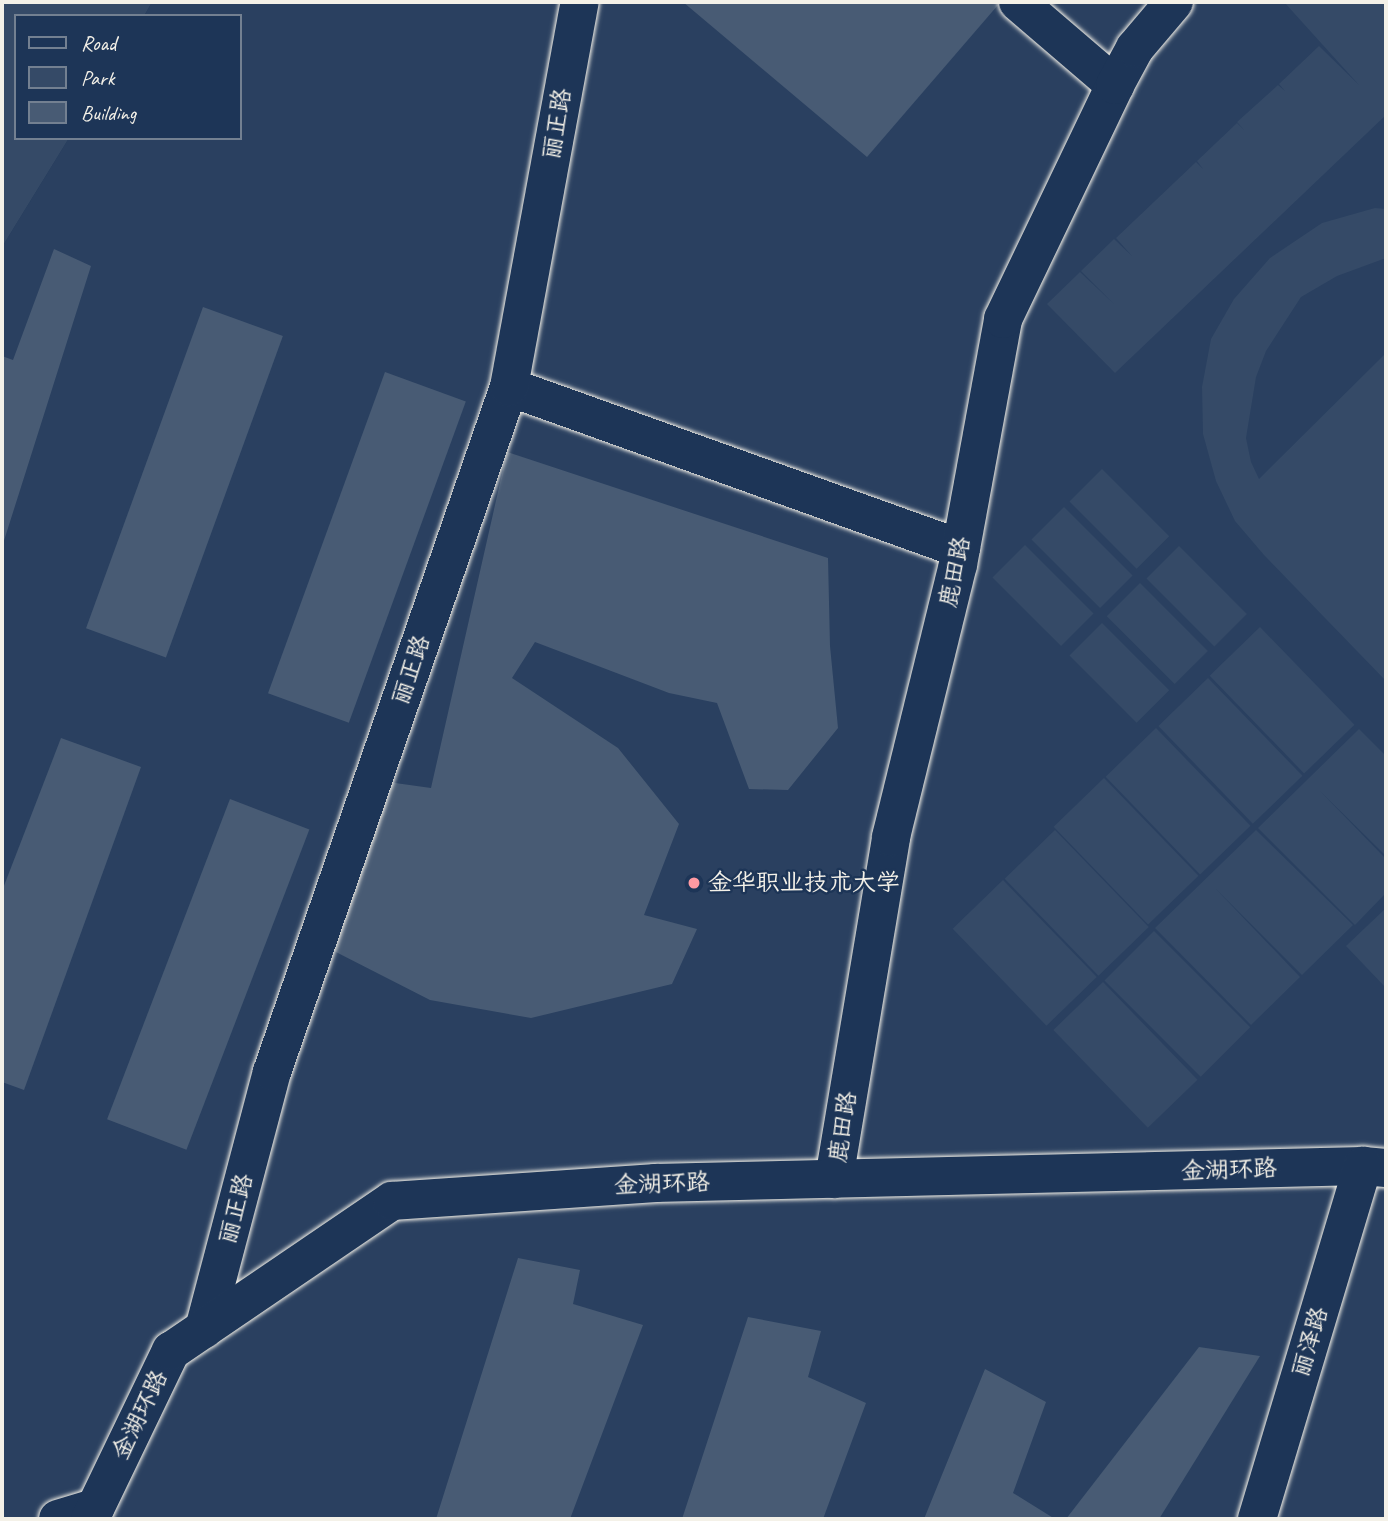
<!DOCTYPE html>
<html>
<head>
<meta charset="utf-8">
<style>
	body { margin:0 }
	#map { position:relative; width:1388px; height:1521px; overflow:hidden; background:#1d3557; font-family:Caveat,"LXGW WenKai TC",sans-serif }
	div>[style] { position:absolute }
	.built>* { inset:0; background:#2a4060 }
	.green>* { inset:0; background:#354a67; transform-origin:0 0 }
	.building>* { inset:0; background:#485b74; transform-origin:0 0 }
	.roads { filter:drop-shadow(0 0 2px #f4f1e8) drop-shadow(0 0 2px #f4f1e8) }
	.minor>* { height:38px; margin:-19px; padding:0 19px; transform-origin:19px; border-radius:19px; background:#1d3557 }
	.dots>* { width:19px; height:19px; translate:-50% -50%; box-sizing:border-box; border:4px solid #1d3557; border-radius:50% }
	span { translate:-50% -50%; white-space:nowrap; text-align:center; line-height:1.15; -webkit-text-stroke:5px #1d3557; paint-order:stroke }
	.street-label { font-size:24px; color:#f4f1e8 }
	.poi-label { font-size:24px; color:#f4f1e8 }
	.left { translate:0 -50%; text-align:left }
	.frame { position:absolute; inset:0; border:4px solid #f4f1e8; pointer-events:none }
	.legend { position:absolute; left:14px; top:14px; width:228px; height:126px; box-sizing:border-box; background:#1d3557; border:2px solid #738091; margin:0; padding:9px 12px; list-style:none; font-size:21px; color:#f4f1e8 }
	.legend li { display:flex; align-items:center; gap:14px; height:35px }
	.legend b { width:35px; border:2px solid #738091 }
</style>
</head>
<body>
<div id="map">
	<div class="built">
		<div style="clip-path:polygon(152px 2px,1386px 2px,1386px 1519px,2px 1519px,2px 247px,69px 138px,240px 138px,240px 16px,144px 16px)"></div>
	</div>
	<div class="green">
		<div style="clip-path:polygon(2px 2px,152px 2px,144px 16px,16px 16px,16px 138px,69px 138px,2px 247px)"></div>
		<div style="clip-path:polygon(1284px 2px,1386px 2px,1386px 115px,1115px 373px,1047px 304px,1080px 272px,1114px 304px,1081px 271px,1114px 239px,1132px 256px,1116px 238px,1196px 162px,1203px 169px,1197px 161px,1237px 123px,1244px 130px,1237px 122px,1278px 85px,1285px 91px,1279px 84px,1319px 46px,1359px 85px)"></div>
		<div style="clip-path:polygon(1375px 208px,1386px 209px,1386px 258px,1337px 276px,1301px 297px,1266px 351px,1256px 377px,1246px 438px,1251px 462px,1259px 479px,1386px 353px,1386px 681px,1264px 555px,1235px 521px,1216px 481px,1203px 434px,1202px 387px,1211px 339px,1234px 299px,1270px 258px,1322px 223px)"></div>
		<div style="left:1102px;top:469px;width:95px;height:46px;rotate:45deg"></div>
		<div style="left:1064px;top:507px;width:97px;height:46px;rotate:45deg"></div>
		<div style="left:1025px;top:545px;width:97px;height:46px;rotate:45deg"></div>
		<div style="left:1179px;top:546px;width:96px;height:46px;rotate:45deg"></div>
		<div style="left:1140px;top:583px;width:96px;height:47px;rotate:45deg"></div>
		<div style="left:1102px;top:623px;width:95px;height:46px;rotate:45deg"></div>
		<div style="left:1260px;top:627px;width:136px;height:70px;rotate:46deg"></div>
		<div style="left:1208px;top:678px;width:136px;height:69px;rotate:46deg"></div>
		<div style="left:1156px;top:728px;width:136px;height:70px;rotate:46deg"></div>
		<div style="clip-path:polygon(1359px 729px,1386px 756px,1386px 856px,1320px 791px,1386px 859px,1386px 893px,1355px 925px,1258px 828px)"></div>
		<div style="left:1104px;top:778px;width:136px;height:70px;rotate:46deg"></div>
		<div style="left:1055px;top:830px;width:135px;height:70px;rotate:46deg"></div>
		<div style="clip-path:polygon(1256px 830px,1353px 925px,1302px 975px,1215px 888px,1300px 977px,1251px 1025px,1155px 928px)"></div>
		<div style="left:1003px;top:880px;width:135px;height:70px;rotate:46deg"></div>
		<div style="clip-path:polygon(1386px 908px,1386px 988px,1346px 946px)"></div>
		<div style="left:1154px;top:931px;width:136px;height:70px;rotate:45deg"></div>
		<div style="left:1103px;top:982px;width:136px;height:69px;rotate:46deg"></div>
	</div>
	<div class="building">
		<div style="clip-path:polygon(683px 2px,994px 2px,998px 5px,867px 157px)"></div>
		<div style="clip-path:polygon(54px 249px,91px 266px,2px 547px,2px 356px,13px 360px)"></div>
		<div style="left:203px;top:307px;width:85px;height:342px;rotate:20deg"></div>
		<div style="left:385px;top:372px;width:86px;height:342px;rotate:20deg"></div>
		<div style="clip-path:polygon(507px 452px,828px 558px,830px 646px,838px 728px,788px 790px,749px 789px,717px 703px,669px 693px,535px 642px,512px 678px,618px 748px,679px 824px,644px 915px,697px 929px,672px 984px,531px 1018px,430px 1000px,330px 949px,388px 782px,431px 788px)"></div>
		<div style="clip-path:polygon(61px 738px,141px 767px,24px 1090px,2px 1082px,2px 891px)"></div>
		<div style="left:230px;top:799px;width:85px;height:343px;rotate:21deg"></div>
		<div style="clip-path:polygon(518px 1258px,580px 1270px,573px 1304px,643px 1325px,570px 1519px,436px 1519px)"></div>
		<div style="clip-path:polygon(748px 1317px,821px 1331px,808px 1377px,866px 1403px,823px 1519px,682px 1519px)"></div>
		<div style="clip-path:polygon(1199px 1347px,1260px 1356px,1159px 1519px,1066px 1519px)"></div>
		<div style="clip-path:polygon(985px 1369px,1046px 1402px,1013px 1493px,1055px 1519px,924px 1519px)"></div>
	</div>
	<div class="roads">
		<div class="minor">
			<div style="left:1018px;top:2px;width:128px;rotate:40.6deg"></div>
			<div style="left:509px;top:387px;width:480px;rotate:19.7deg"></div>
			<div style="left:834px;top:1179px;width:347px;rotate:-80.5deg"></div>
			<div style="left:891px;top:837px;width:280px;rotate:-76.2deg"></div>
			<div style="left:958px;top:565px;width:250px;rotate:-79.6deg"></div>
			<div style="left:1003px;top:319px;width:259px;rotate:-64.4deg"></div>
			<div style="left:1115px;top:85px;width:42px;rotate:-61.6deg"></div>
			<div style="left:1135px;top:48px;width:60px;rotate:-49.7deg"></div>
			<div style="left:204px;top:1329px;width:266px;rotate:-75.2deg"></div>
			<div style="left:272px;top:1072px;width:725px;rotate:-70.92deg"></div>
			<div style="left:509px;top:387px;width:391px;rotate:-79.6deg"></div>
			<div style="left:58px;top:1519px;width:39px;rotate:-17deg"></div>
			<div style="left:90px;top:1519px;width:187px;rotate:-64.3deg"></div>
			<div style="left:171px;top:1351px;width:267px;rotate:-34.2deg"></div>
			<div style="left:392px;top:1201px;width:264px;rotate:-3.9deg"></div>
			<div style="left:655px;top:1183px;width:708px;rotate:-1.38deg"></div>
			<div style="left:1363px;top:1166px;width:23px;rotate:5deg"></div>
			<div style="left:1257px;top:1519px;width:369px;rotate:-73.3deg"></div>
		</div>
	</div>
	<div class="dots">
		<div style="left:694px;top:883px;background:#ff9aa2"></div>
	</div>
	<div class="street-label">
		<span style="left:557px;top:124px;rotate:-80deg">丽正路</span>
		<span style="left:955px;top:572px;rotate:-78deg">鹿田路</span>
		<span style="left:411px;top:670px;rotate:-71deg">丽正路</span>
		<span style="left:843px;top:1127px;rotate:-81deg">鹿田路</span>
		<span style="left:1229px;top:1170px;rotate:-2deg">金湖环路</span>
		<span style="left:662px;top:1184px;rotate:-2deg">金湖环路</span>
		<span style="left:236px;top:1209px;rotate:-75deg">丽正路</span>
		<span style="left:1310px;top:1342px;rotate:-73deg">丽泽路</span>
		<span style="left:140px;top:1415px;rotate:-64deg">金湖环路</span>
	</div>
	<div class="poi-label">
		<span class="left" style="left:708px;top:883px">金华职业技术大学</span>
	</div>
	<div class="frame"></div>
	<ul class="legend">
	<li><b style="height:9px;background:#1d3557"></b>Road</li>
	<li><b style="height:19px;background:#354a67"></b>Park</li>
	<li><b style="height:19px;background:#485b74"></b>Building</li>
	</ul>
</div>
</body>
</html>
